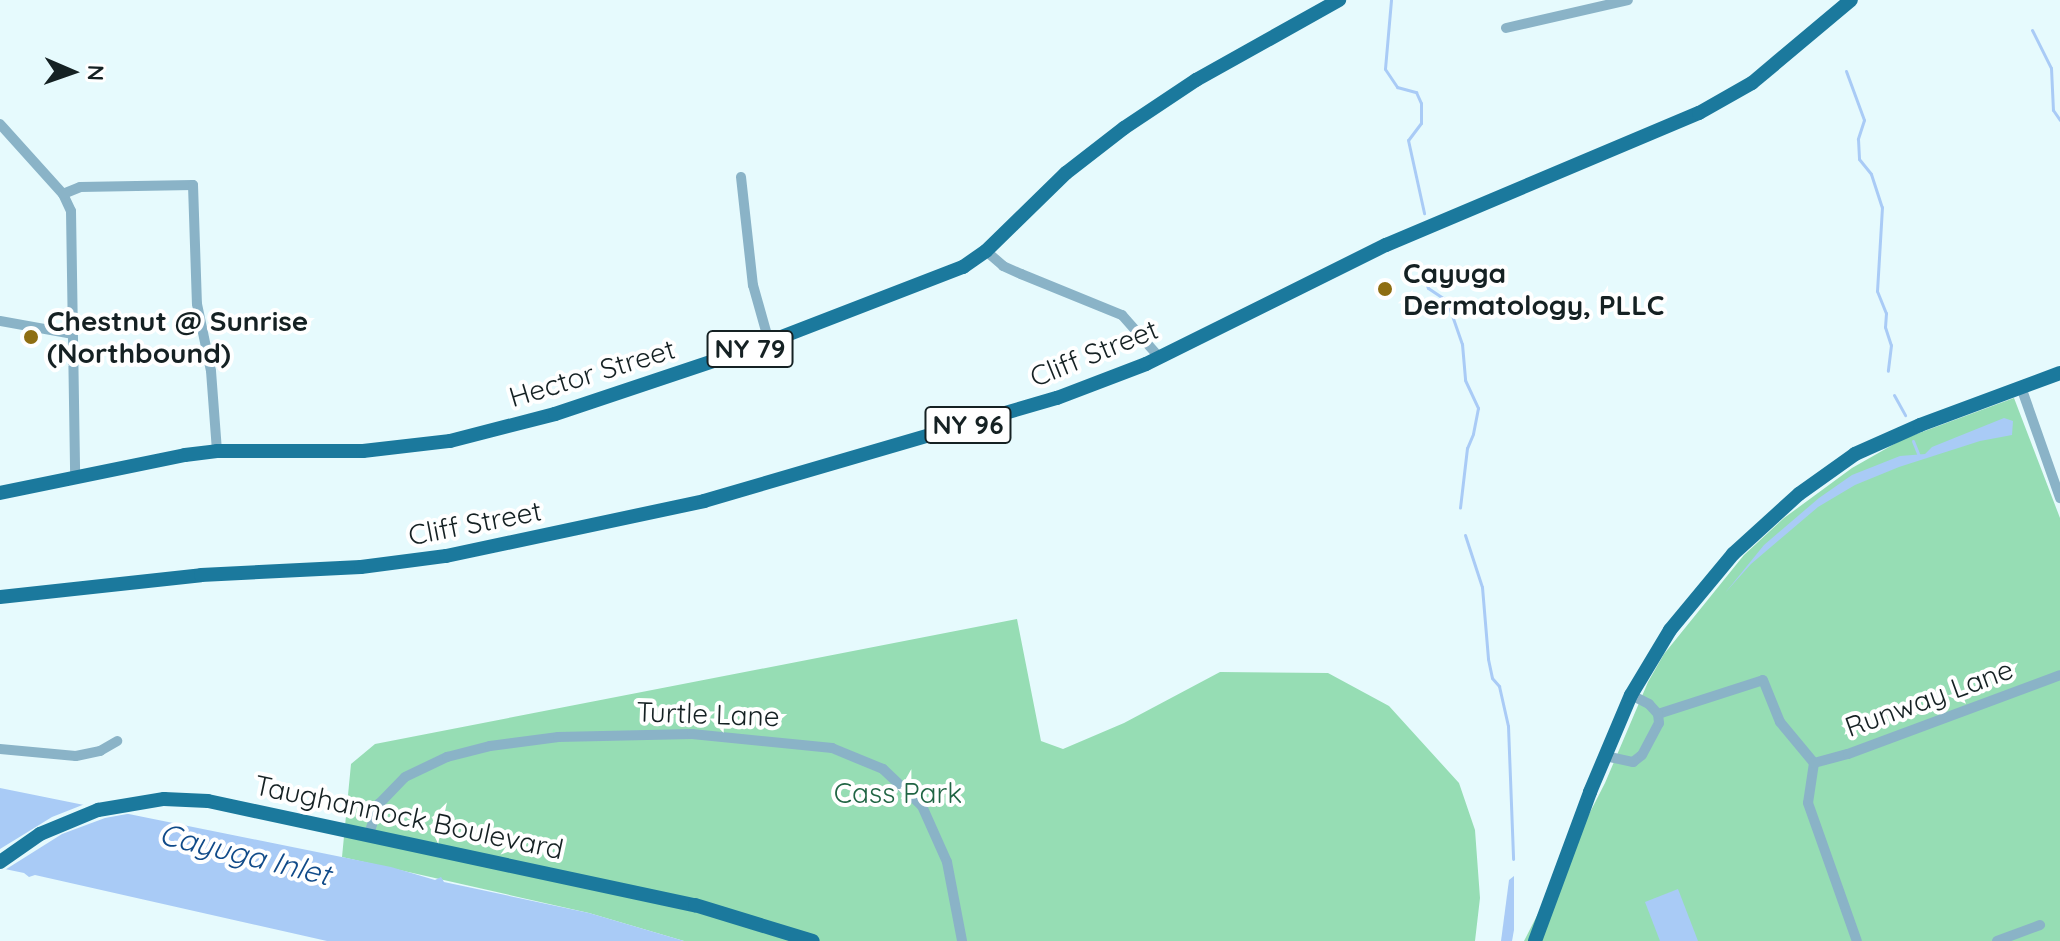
<!DOCTYPE html>
<html>
<head>
<meta charset="utf-8">
<style>
	body { margin:0 }
	#map { position:relative; width:2060px; height:941px; overflow:hidden; background:#e6fafd; font-family:Quicksand,sans-serif }
	div>[style] { position:absolute }
	.green>* { inset:0; background:#96ddb4 }
	.water>* { inset:0; background:#a9cbf6 }
	.pier>* { inset:0; background:#e6fafd }
	.stream>* { height:3px; margin:-1.5px; padding:0 1.5px; transform-origin:1.5px; border-radius:1.5px; background:#a9cbf6 }
	.minor>* { height:10px; margin:-5px; padding:0 5px; transform-origin:5px; border-radius:5px; background:#8ab3c7 }
	.major>* { height:14px; margin:-7px; padding:0 7px; transform-origin:7px; border-radius:7px; background:#1b799d }
	.dots>* { width:22px; height:22px; translate:-50% -50%; box-sizing:border-box; border:4px solid #fff; border-radius:50% }
	span { translate:-50% -50%; white-space:nowrap; text-align:center; line-height:1.15; -webkit-text-stroke:8px #fff; paint-order:stroke }
	.shield-label span { padding:2px 6px; background:#fff; border:2px solid; border-radius:6px; -webkit-text-stroke-width:0 }
	.shield-label { font-size:26px; color:#152123; font-weight:700 }
	.poi-label { font-size:28px; color:#152123; font-weight:700 }
	.left { translate:0 -50%; text-align:left }
	.street-label { font-size:28px; color:#152123 }
	.park-label { font-size:28px; color:#206544 }
	.water-label { font-size:30px; color:#114b89; font-style:italic }
	.north { position:absolute; left:32px; top:32px; width:80px; height:80px; -webkit-text-stroke:6px #fff; paint-order:stroke; rotate:92deg; font-size:22px; font-weight:700; line-height:32px; text-align:center; color:#152123 }
	.north::after { content:''; display:block; margin:auto; width:28px; height:36px; background:#152123; clip-path:polygon(50% 0,100% 100%,50% 72%,0 100%) }
</style>
</head>
<body>
<div id="map">
	<div class="green">
		<i style="clip-path:polygon(2014px 398px,2060px 518px,2060px 941px,1524px 941px,1605px 783px,1648px 682px,1664px 654px,1744px 555px,1784px 518px,1852px 468px,1903px 439px)"></i>
		<i style="clip-path:polygon(1017px 619px,1041px 741px,1063px 749px,1124px 723px,1220px 672px,1328px 673px,1389px 706px,1459px 783px,1475px 830px,1480px 898px,1475px 941px,684px 941px,589px 913px,342px 857px,351px 764px,375px 744px)"></i>
	</div>
	<div class="water">
		<i style="clip-path:polygon(2004px 418px,2013px 421px,2012px 435px,1980px 441px,1899px 467px,1855px 485px,1818px 507px,1751px 564px,1725px 593px,1764px 545px,1819px 498px,1852px 475px,1900px 456px,1925px 454px,1932px 447px)"></i>
		<i style="clip-path:polygon(0 788px,391px 867px,435px 880px,441px 877px,444px 882px,589px 913px,684px 941px,327px 941px,35px 875px,29px 877px,24px 873px,0 868px)"></i>
		<i style="clip-path:polygon(1514px 876px,1514px 930px,1512px 941px,1501px 941px,1509px 880px)"></i>
		<i style="clip-path:polygon(1678px 889px,1698px 941px,1660px 941px,1645px 902px)"></i>
	</div>
	<div class="pier">
		<i style="clip-path:polygon(90px 802px,138px 812px,105px 818px,62px 834px,0 873px,0 849px,52px 817px)"></i>
	</div>
	<div class="stream">
		<i style="left:1391px;top:0;width:69px;rotate:95deg"></i>
		<i style="left:1385px;top:69px;width:22px;rotate:56deg"></i>
		<i style="left:1397px;top:87px;width:20px;rotate:15deg"></i>
		<i style="left:1416px;top:92px;width:12px;rotate:66deg"></i>
		<i style="left:1421px;top:103px;width:20px;rotate:90deg"></i>
		<i style="left:1421px;top:123px;width:21px;rotate:127deg"></i>
		<i style="left:1408px;top:140px;width:75px;rotate:77.6deg"></i>
		<i style="left:2032px;top:30px;width:42px;rotate:63.4deg"></i>
		<i style="left:2051px;top:68px;width:42px;rotate:87.3deg"></i>
		<i style="left:2053px;top:110px;width:12px;rotate:55deg"></i>
		<i style="left:1846px;top:71px;width:52px;rotate:69.8deg"></i>
		<i style="left:1864px;top:120px;width:20px;rotate:108deg"></i>
		<i style="left:1858px;top:139px;width:20px;rotate:87deg"></i>
		<i style="left:1859px;top:159px;width:19px;rotate:51deg"></i>
		<i style="left:1871px;top:174px;width:35px;rotate:72deg"></i>
		<i style="left:1882px;top:207px;width:84px;rotate:93.4deg"></i>
		<i style="left:1877px;top:291px;width:24px;rotate:68deg"></i>
		<i style="left:1886px;top:313px;width:14px;rotate:94deg"></i>
		<i style="left:1885px;top:327px;width:19px;rotate:72deg"></i>
		<i style="left:1891px;top:345px;width:26px;rotate:97deg"></i>
		<i style="left:1421px;top:269px;width:20px;rotate:70deg"></i>
		<i style="left:1428px;top:288px;width:23px;rotate:34deg"></i>
		<i style="left:1447px;top:301px;width:46px;rotate:70.8deg"></i>
		<i style="left:1462px;top:344px;width:36px;rotate:85deg"></i>
		<i style="left:1465px;top:380px;width:31px;rotate:65deg"></i>
		<i style="left:1478px;top:408px;width:26px;rotate:101deg"></i>
		<i style="left:1473px;top:434px;width:15px;rotate:113deg"></i>
		<i style="left:1467px;top:448px;width:60px;rotate:96.7deg"></i>
		<i style="left:1894px;top:395px;width:23px;rotate:61deg"></i>
		<i style="left:1913px;top:441px;width:16px;rotate:68deg"></i>
		<i style="left:1465px;top:535px;width:55px;rotate:71.9deg"></i>
		<i style="left:1482px;top:587px;width:72px;rotate:85.2deg"></i>
		<i style="left:1488px;top:659px;width:19px;rotate:78deg"></i>
		<i style="left:1492px;top:678px;width:11px;rotate:49deg"></i>
		<i style="left:1499px;top:686px;width:41px;rotate:77.3deg"></i>
		<i style="left:1508px;top:726px;width:133px;rotate:87.8deg"></i>
	</div>
	<div class="minor">
		<i style="left:1506px;top:28px;width:125px;rotate:-12.9deg"></i>
		<i style="left:0;top:124px;width:94px;rotate:48deg"></i>
		<i style="left:63px;top:194px;width:19px;rotate:65deg"></i>
		<i style="left:71px;top:211px;width:265px;rotate:89.1deg"></i>
		<i style="left:741px;top:177px;width:109px;rotate:83.7deg"></i>
		<i style="left:753px;top:285px;width:59px;rotate:74.3deg"></i>
		<i style="left:63px;top:194px;width:18px;rotate:-22deg"></i>
		<i style="left:80px;top:187px;width:113px;rotate:-1deg"></i>
		<i style="left:193px;top:185px;width:119px;rotate:88.1deg"></i>
		<i style="left:197px;top:304px;width:68px;rotate:78.2deg"></i>
		<i style="left:211px;top:371px;width:80px;rotate:85.7deg"></i>
		<i style="left:986px;top:251px;width:23px;rotate:41deg"></i>
		<i style="left:1003px;top:266px;width:20px;rotate:24deg"></i>
		<i style="left:1021px;top:274px;width:109px;rotate:22.1deg"></i>
		<i style="left:1122px;top:315px;width:56px;rotate:48.6deg"></i>
		<i style="left:0;top:321px;width:73px;rotate:10.2deg"></i>
		<i style="left:2021px;top:387px;width:118px;rotate:70.6deg"></i>
		<i style="left:1658px;top:714px;width:110px;rotate:-17.9deg"></i>
		<i style="left:1763px;top:680px;width:45px;rotate:68deg"></i>
		<i style="left:1780px;top:722px;width:53px;rotate:50.3deg"></i>
		<i style="left:1814px;top:763px;width:40px;rotate:98.5deg"></i>
		<i style="left:1808px;top:803px;width:146px;rotate:70.5deg"></i>
		<i style="left:0;top:749px;width:76px;rotate:5.3deg"></i>
		<i style="left:76px;top:756px;width:25px;rotate:-12deg"></i>
		<i style="left:100px;top:751px;width:20px;rotate:-30deg"></i>
		<i style="left:1605px;top:756px;width:29px;rotate:12deg"></i>
		<i style="left:1633px;top:762px;width:11px;rotate:-38deg"></i>
		<i style="left:1642px;top:755px;width:36px;rotate:-62deg"></i>
		<i style="left:1659px;top:723px;width:9px;rotate:-96deg"></i>
		<i style="left:1658px;top:714px;width:13px;rotate:-132deg"></i>
		<i style="left:1649px;top:704px;width:20px;rotate:-153deg"></i>
		<i style="left:1814px;top:763px;width:35px;rotate:-15deg"></i>
		<i style="left:1848px;top:754px;width:226px;rotate:-20.4deg"></i>
		<i style="left:369px;top:834px;width:32px;rotate:-72deg"></i>
		<i style="left:379px;top:804px;width:37px;rotate:-46deg"></i>
		<i style="left:405px;top:777px;width:47px;rotate:-25.5deg"></i>
		<i style="left:447px;top:757px;width:44px;rotate:-14.3deg"></i>
		<i style="left:490px;top:746px;width:69px;rotate:-7.5deg"></i>
		<i style="left:558px;top:737px;width:134px;rotate:-1.3deg"></i>
		<i style="left:692px;top:734px;width:141px;rotate:5.7deg"></i>
		<i style="left:832px;top:748px;width:55px;rotate:22.4deg"></i>
		<i style="left:883px;top:769px;width:54px;rotate:43.5deg"></i>
		<i style="left:922px;top:806px;width:61px;rotate:65.9deg"></i>
		<i style="left:947px;top:862px;width:80px;rotate:79.2deg"></i>
		<i style="left:1997px;top:941px;width:46px;rotate:-20.4deg"></i>
	</div>
	<div class="major">
		<i style="left:0;top:493px;width:189px;rotate:-11.6deg"></i>
		<i style="left:185px;top:455px;width:32px;rotate:-7deg"></i>
		<i style="left:217px;top:451px;width:146px"></i>
		<i style="left:363px;top:451px;width:88px;rotate:-6.6deg"></i>
		<i style="left:450px;top:441px;width:108px;rotate:-14.4deg"></i>
		<i style="left:555px;top:414px;width:214px;rotate:-18.5deg"></i>
		<i style="left:758px;top:346px;width:220px;rotate:-21.1deg"></i>
		<i style="left:963px;top:267px;width:28px;rotate:-35deg"></i>
		<i style="left:986px;top:251px;width:112px;rotate:-44.3deg"></i>
		<i style="left:1066px;top:173px;width:73px;rotate:-37.8deg"></i>
		<i style="left:1124px;top:128px;width:87px;rotate:-33.7deg"></i>
		<i style="left:1196px;top:80px;width:164px;rotate:-29.2deg"></i>
		<i style="left:0;top:597px;width:202px;rotate:-6.2deg"></i>
		<i style="left:201px;top:575px;width:160px;rotate:-2.9deg"></i>
		<i style="left:361px;top:567px;width:86px;rotate:-7.4deg"></i>
		<i style="left:446px;top:556px;width:264px;rotate:-12deg"></i>
		<i style="left:704px;top:501px;width:368px;rotate:-16.3deg"></i>
		<i style="left:1057px;top:398px;width:95px;rotate:-20.9deg"></i>
		<i style="left:1146px;top:364px;width:268px;rotate:-26.4deg"></i>
		<i style="left:1386px;top:245px;width:340px;rotate:-22.9deg"></i>
		<i style="left:1699px;top:113px;width:61px;rotate:-29.5deg"></i>
		<i style="left:1752px;top:83px;width:129px;rotate:-40deg"></i>
		<i style="left:0;top:862px;width:49px;rotate:-35deg"></i>
		<i style="left:40px;top:834px;width:63px;rotate:-22.5deg"></i>
		<i style="left:98px;top:810px;width:67px;rotate:-9.5deg"></i>
		<i style="left:164px;top:799px;width:44px;rotate:2.6deg"></i>
		<i style="left:208px;top:801px;width:498px;rotate:12.1deg"></i>
		<i style="left:695px;top:905px;width:123px;rotate:17deg"></i>
		<i style="left:1535px;top:941px;width:159px;rotate:-69.7deg"></i>
		<i style="left:1590px;top:792px;width:105px;rotate:-67.1deg"></i>
		<i style="left:1631px;top:695px;width:76px;rotate:-59deg"></i>
		<i style="left:1670px;top:630px;width:99px;rotate:-50.3deg"></i>
		<i style="left:1733px;top:554px;width:89px;rotate:-42.3deg"></i>
		<i style="left:1799px;top:494px;width:69px;rotate:-35.5deg"></i>
		<i style="left:1855px;top:454px;width:71px;rotate:-24deg"></i>
		<i style="left:1920px;top:425px;width:149px;rotate:-20.4deg"></i>
	</div>
	<div class="dots">
		<i style="left:1385px;top:289px;background:#8e6e12"></i>
		<i style="left:31px;top:337px;background:#8e6e12"></i>
	</div>
	<div class="shield-label">
		<span style="left:750px;top:349px">NY 79</span>
		<span style="left:968px;top:425px">NY 96</span>
	</div>
	<div class="poi-label">
		<span class="left" style="left:1403px;top:289px">Cayuga<br>Dermatology, PLLC</span>
		<span class="left" style="left:47px;top:337px">Chestnut @ Sunrise<br>(Northbound)</span>
	</div>
	<div class="street-label">
		<span style="left:1094px;top:353px;rotate:-22deg">Cliff Street</span>
		<span style="left:592px;top:373px;rotate:-17deg">Hector Street</span>
		<span style="left:475px;top:523px;rotate:-11deg">Cliff Street</span>
		<span style="left:1929px;top:698px;rotate:-20deg">Runway Lane</span>
		<span style="left:708px;top:714px;rotate:2deg">Turtle Lane</span>
		<span style="left:409px;top:817px;rotate:12deg">Taughannock Boulevard</span>
	</div>
	<div class="park-label">
		<span style="left:898px;top:793px">Cass Park</span>
	</div>
	<div class="water-label">
		<span style="left:245px;top:854px;rotate:14deg">Cayuga Inlet</span>
	</div>
	<div class="north">N</div>
</div>
</body>
</html>
